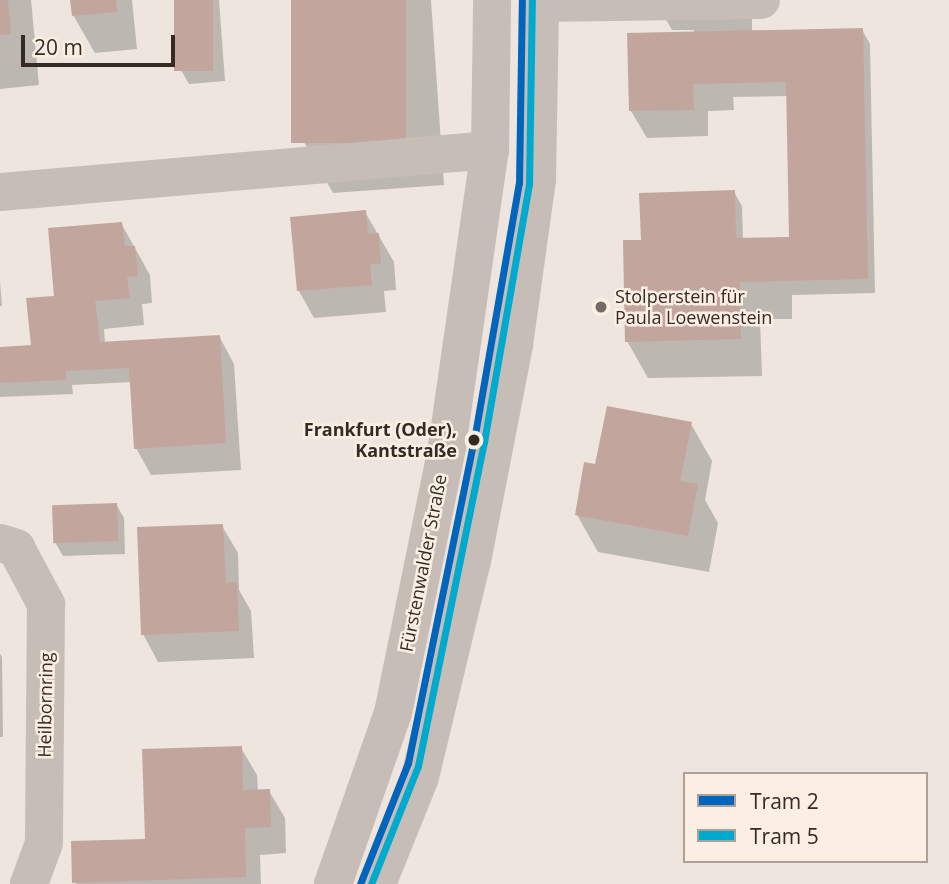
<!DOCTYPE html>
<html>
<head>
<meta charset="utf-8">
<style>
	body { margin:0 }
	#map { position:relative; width:949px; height:884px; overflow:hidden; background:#ede5de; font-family:"Open Sans",sans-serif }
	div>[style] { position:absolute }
	.shadow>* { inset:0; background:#0003 }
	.building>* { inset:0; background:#c2a69e; transform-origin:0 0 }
	.minor>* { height:38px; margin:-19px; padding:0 19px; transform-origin:19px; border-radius:19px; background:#c6bdb7 }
	.tram-1>* { height:7px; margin:-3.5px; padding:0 3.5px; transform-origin:3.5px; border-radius:3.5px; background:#0065bd }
	.tram-2>* { height:7px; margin:-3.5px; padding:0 3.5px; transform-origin:3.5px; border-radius:3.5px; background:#00a9ce }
	.dots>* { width:19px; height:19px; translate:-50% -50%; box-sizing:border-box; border:4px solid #fbefe4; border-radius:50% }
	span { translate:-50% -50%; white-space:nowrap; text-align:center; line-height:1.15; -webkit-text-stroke:5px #fbefe4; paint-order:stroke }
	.poi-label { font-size:18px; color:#362a25 }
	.left { translate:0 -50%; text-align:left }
	.stop-label { font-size:18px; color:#362a25; font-weight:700 }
	.right { translate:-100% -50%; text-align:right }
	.street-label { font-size:18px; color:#362a25 }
	.legend { position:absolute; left:683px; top:772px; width:245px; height:91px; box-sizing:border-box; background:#fbefe4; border:2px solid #aca098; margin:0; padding:9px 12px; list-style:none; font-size:21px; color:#362a25 }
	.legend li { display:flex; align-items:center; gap:14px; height:35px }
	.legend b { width:35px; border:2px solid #aca098 }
	.scale { position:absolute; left:21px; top:35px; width:154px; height:32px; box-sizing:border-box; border:4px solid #362a25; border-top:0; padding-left:9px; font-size:21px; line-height:24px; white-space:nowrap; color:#362a25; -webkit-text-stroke:5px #fbefe4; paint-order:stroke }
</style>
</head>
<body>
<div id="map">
	<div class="shadow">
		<i style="clip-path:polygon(0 0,31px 0,39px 85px,0 89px)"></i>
		<i style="clip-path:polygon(72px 0,132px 0,137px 49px,95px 53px,73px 15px)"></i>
		<i style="clip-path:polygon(175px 0,219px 0,225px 81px,189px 84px,181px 70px)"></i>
		<i style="clip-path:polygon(293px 0,431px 0,444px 185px,333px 193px,304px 142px)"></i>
		<i style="clip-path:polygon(655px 0,752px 0,752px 32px,862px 30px,870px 44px,875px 293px,792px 295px,792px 319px,760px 319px,762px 376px,648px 378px,627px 341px,642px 242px,734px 192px,742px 206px,743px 239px,791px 239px,788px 96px,733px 97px,734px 110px,708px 111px,708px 136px,647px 138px,631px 111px,694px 33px,694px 30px,672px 30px)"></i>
		<i style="clip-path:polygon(365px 212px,394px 262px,396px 290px,384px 291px,386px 312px,314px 318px,299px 291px)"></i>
		<i style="clip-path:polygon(121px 223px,150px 275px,152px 303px,142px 304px,144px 325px,104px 329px,105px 343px,219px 336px,234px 364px,241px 470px,151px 475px,136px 448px,132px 382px,72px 385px,73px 394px,0 397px,0 348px,33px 347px,53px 298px)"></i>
		<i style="clip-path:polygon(0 281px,2px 306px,0 306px)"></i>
		<i style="clip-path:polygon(691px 424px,712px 461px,705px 500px,718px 523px,709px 572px,598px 552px,577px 515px,597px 466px)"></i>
		<i style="clip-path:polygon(116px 504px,124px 518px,125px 554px,63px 556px,55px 542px)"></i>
		<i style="clip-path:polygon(222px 526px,238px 553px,239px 590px,251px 611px,254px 658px,158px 662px,143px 634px)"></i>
		<i style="clip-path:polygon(0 654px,2px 657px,3px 737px,0 737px)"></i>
		<i style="clip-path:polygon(241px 748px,257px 775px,258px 791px,269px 791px,285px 818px,286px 853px,260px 855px,261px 884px,75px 884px,147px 840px)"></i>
	</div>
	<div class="building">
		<i style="clip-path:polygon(0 0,8px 0,11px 34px,0 35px)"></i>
		<i style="clip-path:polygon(70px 0,116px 0,117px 12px,72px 16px)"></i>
		<i style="left:174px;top:0;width:39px;height:71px"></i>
		<i style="left:291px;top:0;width:115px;height:143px"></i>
		<i style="clip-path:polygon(863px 28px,868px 279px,740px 282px,741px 339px,625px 342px,623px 240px,641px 240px,639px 193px,735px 190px,736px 238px,789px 237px,786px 82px,693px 84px,694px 110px,629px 111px,627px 33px)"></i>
		<i style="clip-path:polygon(366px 210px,368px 234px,379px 233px,381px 264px,370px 264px,372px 285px,297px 291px,290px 217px)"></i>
		<i style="clip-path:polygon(122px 222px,125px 246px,135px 246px,138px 276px,127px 277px,130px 298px,95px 301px,100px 342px,220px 335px,226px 443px,134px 449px,129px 368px,66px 371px,66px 380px,0 383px,0 347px,31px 345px,26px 298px,54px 296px,48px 228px)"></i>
		<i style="clip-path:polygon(607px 406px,692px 422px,680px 481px,698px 484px,688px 536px,575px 515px,584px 462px,595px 464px)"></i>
		<i style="left:117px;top:503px;width:38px;height:65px;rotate:88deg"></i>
		<i style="clip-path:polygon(223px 524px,226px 583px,237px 582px,239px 631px,141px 635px,137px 527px)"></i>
		<i style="clip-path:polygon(242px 746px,243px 790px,270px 789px,271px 827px,245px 828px,246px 877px,72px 883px,71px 841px,145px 839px,142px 749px)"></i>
	</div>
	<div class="minor">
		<i style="left:540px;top:3px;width:221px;rotate:-0.8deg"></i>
		<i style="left:0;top:192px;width:492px;rotate:-4.9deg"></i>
		<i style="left:0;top:543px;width:17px;rotate:17deg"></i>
		<i style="left:16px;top:548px;width:64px;rotate:61.8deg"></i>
		<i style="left:46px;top:604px;width:239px;rotate:90.5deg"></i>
		<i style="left:44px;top:843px;width:44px;rotate:110.1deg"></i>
		<i style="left:333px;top:884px;width:181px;rotate:-70.7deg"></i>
		<i style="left:393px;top:713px;width:271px;rotate:-78.5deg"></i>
		<i style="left:447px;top:447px;width:300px;rotate:-81.8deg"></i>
		<i style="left:490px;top:150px;width:150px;rotate:-89.2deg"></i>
		<i style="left:377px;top:884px;width:115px;rotate:-68.1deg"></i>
		<i style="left:420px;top:777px;width:222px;rotate:-76.5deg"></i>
		<i style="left:472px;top:561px;width:220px;rotate:-79deg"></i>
		<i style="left:514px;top:345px;width:167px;rotate:-82.1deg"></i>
		<i style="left:537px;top:180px;width:180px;rotate:-89deg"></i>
	</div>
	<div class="tram-1">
		<i style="left:360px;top:884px;width:130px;rotate:-68.4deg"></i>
		<i style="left:408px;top:763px;width:330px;rotate:-78.5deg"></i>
		<i style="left:474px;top:440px;width:261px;rotate:-80.1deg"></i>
		<i style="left:519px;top:183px;width:183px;rotate:-89.1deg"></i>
	</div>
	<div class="tram-2">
		<i style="left:371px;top:884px;width:127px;rotate:-68.3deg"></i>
		<i style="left:418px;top:766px;width:331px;rotate:-78.5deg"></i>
		<i style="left:484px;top:442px;width:262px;rotate:-80.1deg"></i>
		<i style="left:529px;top:184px;width:184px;rotate:-89.1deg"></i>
	</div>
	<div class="dots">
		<i style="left:601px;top:307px;background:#766b66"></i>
		<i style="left:474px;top:440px;background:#362a25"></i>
	</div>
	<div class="poi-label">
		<span class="left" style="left:615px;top:307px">Stolperstein für<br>Paula Loewenstein</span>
	</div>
	<div class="stop-label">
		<span class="right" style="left:457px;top:440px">Frankfurt (Oder),<br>Kantstraße</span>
	</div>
	<div class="street-label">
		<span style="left:423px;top:563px;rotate:-79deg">Fürstenwalder Straße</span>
		<span style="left:45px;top:705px;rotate:-89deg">Heilbornring</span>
	</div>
	<ul class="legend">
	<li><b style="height:9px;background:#0065bd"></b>Tram 2</li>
	<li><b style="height:9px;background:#00a9ce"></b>Tram 5</li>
	</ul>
	<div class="scale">20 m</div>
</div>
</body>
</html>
